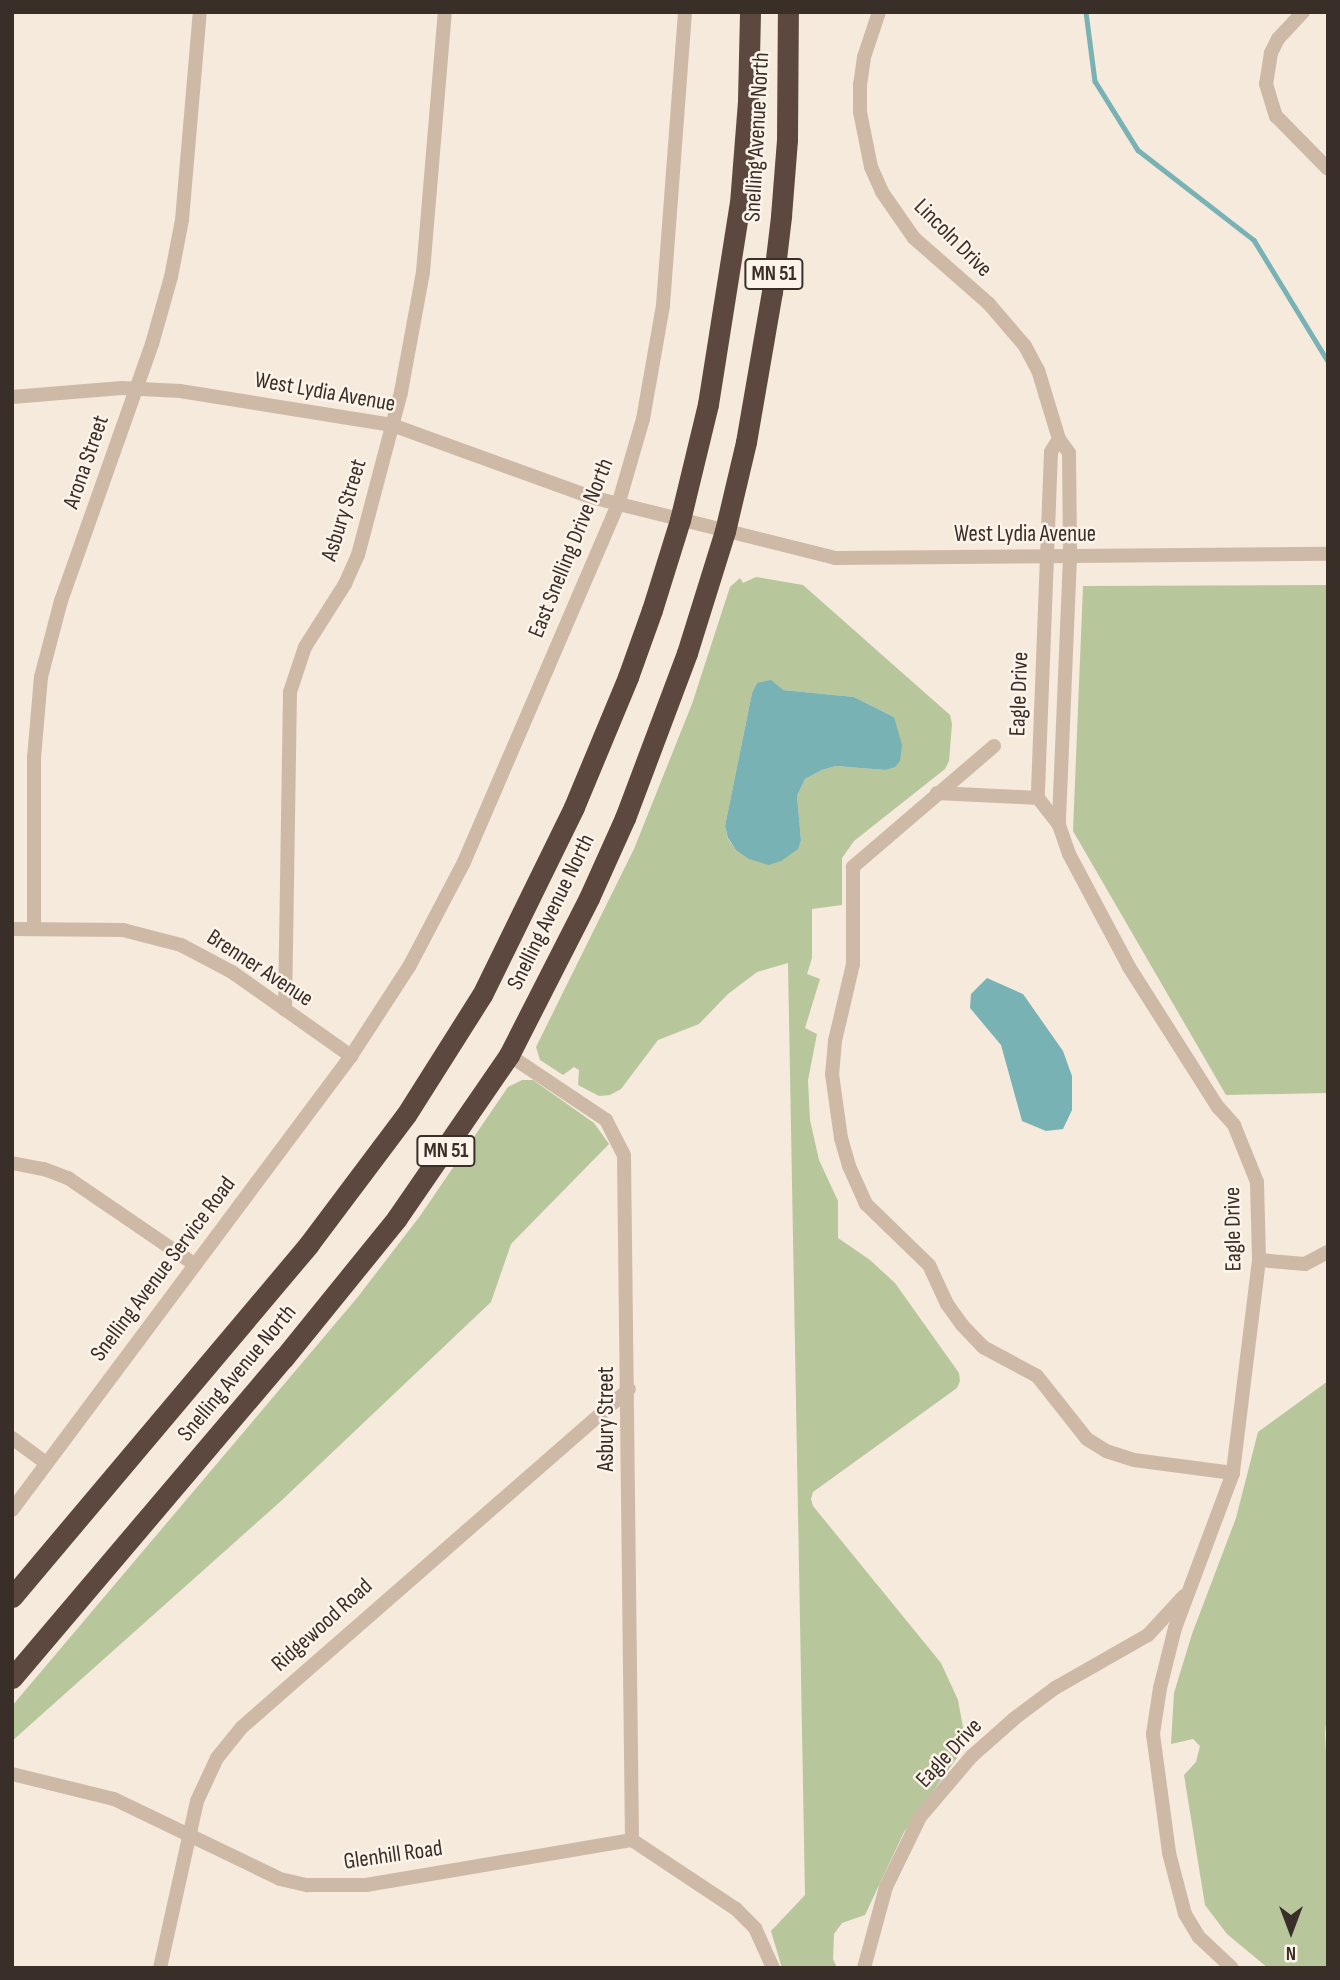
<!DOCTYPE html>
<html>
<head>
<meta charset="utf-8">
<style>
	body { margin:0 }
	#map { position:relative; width:1340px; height:1980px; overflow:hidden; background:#f5eadc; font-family:"Sofia Sans Condensed",sans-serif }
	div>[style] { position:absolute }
	.green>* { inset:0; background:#b7c69b }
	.water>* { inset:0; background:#78b2b5 }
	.stream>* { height:4.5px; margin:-2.25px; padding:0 2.25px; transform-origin:2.25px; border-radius:2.25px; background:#78b2b5 }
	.minor>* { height:14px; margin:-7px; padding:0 7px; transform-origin:7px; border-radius:7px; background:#ceb9a7 }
	.highway>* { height:21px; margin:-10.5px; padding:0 10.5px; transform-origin:10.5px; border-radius:10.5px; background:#5c483e }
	span { translate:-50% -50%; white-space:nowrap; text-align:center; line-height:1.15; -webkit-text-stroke:5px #fcf4ea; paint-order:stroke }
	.shield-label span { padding:2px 5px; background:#fcf4ea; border:2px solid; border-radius:5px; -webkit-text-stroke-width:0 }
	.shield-label { font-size:21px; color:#3a2e28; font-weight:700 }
	.street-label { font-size:23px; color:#3a2e28 }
	.frame { position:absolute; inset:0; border:14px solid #3a2e28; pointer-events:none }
	.north { position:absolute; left:1256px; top:1896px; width:70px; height:70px; -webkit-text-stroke:5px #fcf4ea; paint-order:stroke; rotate:180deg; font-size:19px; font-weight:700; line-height:28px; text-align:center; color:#3a2e28 }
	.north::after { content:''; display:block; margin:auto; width:24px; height:32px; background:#3a2e28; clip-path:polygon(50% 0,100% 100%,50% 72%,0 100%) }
</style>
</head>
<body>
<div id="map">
	<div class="green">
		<i style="clip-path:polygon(evenodd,756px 577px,803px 585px,950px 715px,952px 724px,949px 761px,945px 769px,854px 841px,842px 858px,842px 905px,812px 909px,812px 958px,807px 974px,820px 979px,805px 1028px,817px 1034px,808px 1080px,810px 1120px,819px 1160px,838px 1201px,838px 1238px,870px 1260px,895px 1283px,959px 1373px,960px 1381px,957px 1388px,813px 1492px,811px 1499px,813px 1506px,941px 1663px,958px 1700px,965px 1738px,964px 1748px,904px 1832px,865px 1915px,842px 1923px,834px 1934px,833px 1959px,837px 1968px,782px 1968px,771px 1931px,805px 1895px,788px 963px,757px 972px,728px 994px,699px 1024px,658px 1040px,621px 1089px,610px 1095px,599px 1096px,578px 1085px,579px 1070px,574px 1067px,563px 1075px,540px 1060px,536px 1047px,634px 849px,692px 704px,730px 587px,740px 578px,743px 583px,756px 577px,757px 683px,783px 690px,854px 697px,894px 717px,885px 770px,836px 766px,822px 770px,805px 779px,797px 796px,801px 840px,736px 850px,728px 839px,725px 826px,752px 693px,757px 683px)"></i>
		<i style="clip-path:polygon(1328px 585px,1328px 1093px,1226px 1095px,1073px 831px,1083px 586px)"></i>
		<i style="clip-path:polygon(522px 1080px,533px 1080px,594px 1123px,609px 1144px,511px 1244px,491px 1302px,281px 1501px,12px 1741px,12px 1706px,357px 1298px,420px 1216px,508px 1087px)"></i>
		<i style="clip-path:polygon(1328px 1381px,1328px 1703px,1325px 1734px,1328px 1785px,1328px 1968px,1268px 1968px,1227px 1934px,1205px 1905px,1184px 1775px,1196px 1762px,1200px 1746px,1193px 1739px,1171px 1744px,1174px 1693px,1192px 1634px,1236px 1518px,1258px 1432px)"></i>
	</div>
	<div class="water">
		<i style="clip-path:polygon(771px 680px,783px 690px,854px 697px,894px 717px,902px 745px,900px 761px,895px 767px,885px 770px,836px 766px,822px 770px,805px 779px,797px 796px,801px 840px,798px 849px,781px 861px,769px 865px,749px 859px,736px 850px,728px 838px,725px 826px,752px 693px,757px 683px)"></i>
		<i style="clip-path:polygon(987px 978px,1023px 994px,1063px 1051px,1072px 1076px,1072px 1110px,1063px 1129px,1046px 1131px,1022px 1121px,1001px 1045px,970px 1008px,971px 994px)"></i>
	</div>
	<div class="stream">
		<i style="left:1086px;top:12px;width:70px;rotate:82.6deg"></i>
		<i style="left:1095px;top:81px;width:81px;rotate:58.1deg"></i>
		<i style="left:1138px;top:150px;width:147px;rotate:37.8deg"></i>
		<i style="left:1254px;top:240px;width:142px;rotate:58.6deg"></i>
	</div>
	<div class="minor">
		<i style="left:879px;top:12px;width:47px;rotate:108.4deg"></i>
		<i style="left:864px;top:57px;width:27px;rotate:98deg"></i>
		<i style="left:860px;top:84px;width:28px;rotate:90deg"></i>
		<i style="left:860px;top:112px;width:56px;rotate:78.7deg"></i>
		<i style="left:871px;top:167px;width:27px;rotate:66deg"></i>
		<i style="left:882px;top:192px;width:56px;rotate:55.2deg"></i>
		<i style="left:914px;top:238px;width:100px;rotate:41.3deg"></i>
		<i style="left:989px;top:304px;width:55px;rotate:49.4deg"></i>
		<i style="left:1025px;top:346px;width:27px;rotate:62deg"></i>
		<i style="left:1038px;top:370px;width:72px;rotate:73.1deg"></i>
		<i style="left:1059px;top:439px;width:17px;rotate:54deg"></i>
		<i style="left:1069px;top:453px;width:104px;rotate:89.4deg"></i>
		<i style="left:1070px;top:557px;width:268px;rotate:92.4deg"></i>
		<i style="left:1303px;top:12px;width:37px;rotate:133deg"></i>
		<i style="left:1278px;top:39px;width:16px;rotate:117deg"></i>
		<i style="left:1271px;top:53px;width:31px;rotate:99deg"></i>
		<i style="left:1266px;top:84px;width:34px;rotate:73deg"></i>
		<i style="left:1276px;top:116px;width:74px;rotate:45.5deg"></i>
		<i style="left:12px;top:397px;width:110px;rotate:-4.7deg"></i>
		<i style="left:122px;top:388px;width:58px;rotate:3deg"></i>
		<i style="left:180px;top:391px;width:215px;rotate:9.1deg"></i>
		<i style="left:392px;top:425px;width:212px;rotate:19.9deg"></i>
		<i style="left:591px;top:497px;width:252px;rotate:14deg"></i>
		<i style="left:835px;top:558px;width:493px;rotate:-0.5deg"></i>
		<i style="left:1059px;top:439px;width:15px;rotate:122deg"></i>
		<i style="left:1051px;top:452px;width:346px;rotate:92.2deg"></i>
		<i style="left:1038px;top:798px;width:34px;rotate:52deg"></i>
		<i style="left:1059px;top:825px;width:31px;rotate:71deg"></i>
		<i style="left:1069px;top:854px;width:128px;rotate:62deg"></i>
		<i style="left:1129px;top:967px;width:166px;rotate:57.6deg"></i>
		<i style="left:1218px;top:1107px;width:24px;rotate:48deg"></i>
		<i style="left:1234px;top:1125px;width:61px;rotate:68deg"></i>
		<i style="left:1257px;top:1182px;width:78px;rotate:88.5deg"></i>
		<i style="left:1259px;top:1260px;width:215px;rotate:97deg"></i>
		<i style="left:1233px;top:1473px;width:165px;rotate:110.5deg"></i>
		<i style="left:1175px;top:1628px;width:62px;rotate:104deg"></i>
		<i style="left:1160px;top:1688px;width:47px;rotate:98.7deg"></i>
		<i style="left:1153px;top:1734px;width:120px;rotate:82.3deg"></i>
		<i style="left:1169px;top:1853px;width:63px;rotate:75.3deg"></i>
		<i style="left:1185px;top:1914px;width:27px;rotate:59deg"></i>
		<i style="left:1199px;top:1937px;width:45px;rotate:43.2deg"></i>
		<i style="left:994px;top:746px;width:186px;rotate:139.4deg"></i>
		<i style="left:853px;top:867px;width:97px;rotate:90deg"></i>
		<i style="left:853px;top:964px;width:79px;rotate:103.2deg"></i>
		<i style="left:835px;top:1041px;width:33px;rotate:95deg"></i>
		<i style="left:832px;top:1074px;width:65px;rotate:82deg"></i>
		<i style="left:841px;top:1138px;width:29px;rotate:74deg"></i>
		<i style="left:849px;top:1166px;width:42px;rotate:65.9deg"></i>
		<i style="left:866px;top:1204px;width:88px;rotate:44.1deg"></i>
		<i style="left:929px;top:1265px;width:43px;rotate:65.2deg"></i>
		<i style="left:947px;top:1304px;width:26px;rotate:54deg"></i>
		<i style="left:962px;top:1325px;width:30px;rotate:46deg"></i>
		<i style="left:983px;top:1347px;width:61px;rotate:28.2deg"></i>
		<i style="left:1037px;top:1376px;width:80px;rotate:51.6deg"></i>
		<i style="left:1087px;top:1439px;width:22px;rotate:32deg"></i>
		<i style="left:1106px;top:1451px;width:29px;rotate:18deg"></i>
		<i style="left:1134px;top:1460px;width:100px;rotate:7.5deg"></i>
		<i style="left:937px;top:793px;width:101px;rotate:2.8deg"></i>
		<i style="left:12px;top:929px;width:111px;rotate:0.5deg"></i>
		<i style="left:123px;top:930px;width:60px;rotate:14.5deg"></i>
		<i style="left:181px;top:945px;width:58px;rotate:27.9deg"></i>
		<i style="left:232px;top:972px;width:146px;rotate:35.2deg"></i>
		<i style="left:34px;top:929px;width:171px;rotate:-90deg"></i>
		<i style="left:34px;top:758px;width:81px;rotate:-85.1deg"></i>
		<i style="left:41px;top:677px;width:79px;rotate:-75.3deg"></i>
		<i style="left:61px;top:601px;width:273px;rotate:-70.5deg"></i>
		<i style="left:152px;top:344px;width:70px;rotate:-74.2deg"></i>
		<i style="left:171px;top:277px;width:58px;rotate:-79.1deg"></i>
		<i style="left:182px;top:220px;width:209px;rotate:-85.1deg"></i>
		<i style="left:285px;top:1010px;width:318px;rotate:-89.1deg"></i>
		<i style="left:290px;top:692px;width:47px;rotate:-71.6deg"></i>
		<i style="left:305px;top:647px;width:75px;rotate:-57.6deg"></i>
		<i style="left:345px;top:584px;width:32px;rotate:-66deg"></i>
		<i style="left:358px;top:555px;width:169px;rotate:-75.2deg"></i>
		<i style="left:401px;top:392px;width:122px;rotate:-79.6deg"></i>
		<i style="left:423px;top:272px;width:261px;rotate:-85.2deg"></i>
		<i style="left:509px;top:1055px;width:117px;rotate:33.8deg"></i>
		<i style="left:606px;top:1120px;width:39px;rotate:63deg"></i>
		<i style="left:624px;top:1155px;width:685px;rotate:89.33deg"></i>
		<i style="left:12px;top:1163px;width:33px;rotate:11deg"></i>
		<i style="left:44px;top:1169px;width:26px;rotate:21deg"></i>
		<i style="left:68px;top:1178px;width:153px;rotate:34.3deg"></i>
		<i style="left:1259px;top:1260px;width:46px;rotate:5deg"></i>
		<i style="left:1305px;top:1264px;width:26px;rotate:-28deg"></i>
		<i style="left:12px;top:1438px;width:42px;rotate:36.3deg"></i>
		<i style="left:12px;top:1510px;width:567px;rotate:-53.25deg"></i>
		<i style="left:351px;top:1056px;width:108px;rotate:-57deg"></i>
		<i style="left:410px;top:965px;width:116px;rotate:-62.3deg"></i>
		<i style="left:464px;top:862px;width:389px;rotate:-66.7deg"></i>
		<i style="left:618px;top:505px;width:90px;rotate:-73.8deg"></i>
		<i style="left:643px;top:419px;width:116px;rotate:-80deg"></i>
		<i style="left:663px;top:305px;width:294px;rotate:-85.7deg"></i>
		<i style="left:12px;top:1774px;width:105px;rotate:13.8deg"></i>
		<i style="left:114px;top:1799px;width:184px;rotate:25.7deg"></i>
		<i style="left:280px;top:1879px;width:28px;rotate:13deg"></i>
		<i style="left:307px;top:1885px;width:59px"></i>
		<i style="left:366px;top:1885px;width:270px;rotate:-9.6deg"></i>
		<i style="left:632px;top:1840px;width:125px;rotate:33.6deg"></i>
		<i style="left:736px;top:1909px;width:27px;rotate:45deg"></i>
		<i style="left:755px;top:1928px;width:44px;rotate:65.8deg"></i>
		<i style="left:160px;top:1968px;width:171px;rotate:-77.5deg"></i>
		<i style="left:197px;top:1801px;width:47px;rotate:-65.1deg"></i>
		<i style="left:217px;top:1758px;width:38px;rotate:-51deg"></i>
		<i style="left:241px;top:1728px;width:515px;rotate:-41.14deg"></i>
		<i style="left:864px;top:1968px;width:84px;rotate:-74.8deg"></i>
		<i style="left:886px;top:1887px;width:78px;rotate:-64.1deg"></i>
		<i style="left:920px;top:1817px;width:80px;rotate:-49.6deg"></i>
		<i style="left:972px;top:1756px;width:57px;rotate:-41.5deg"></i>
		<i style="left:1015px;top:1718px;width:50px;rotate:-36.9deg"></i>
		<i style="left:1055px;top:1688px;width:107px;rotate:-29.7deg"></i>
		<i style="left:1148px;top:1635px;width:53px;rotate:-47.3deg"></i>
	</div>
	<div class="highway">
		<i style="left:12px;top:1597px;width:461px;rotate:-49.9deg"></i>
		<i style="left:309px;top:1244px;width:161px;rotate:-53.1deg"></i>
		<i style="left:406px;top:1115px;width:142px;rotate:-57.7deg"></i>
		<i style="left:482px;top:995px;width:209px;rotate:-63.9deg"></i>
		<i style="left:574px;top:807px;width:141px;rotate:-67.4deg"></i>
		<i style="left:628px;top:677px;width:71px;rotate:-70.3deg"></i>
		<i style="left:652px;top:610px;width:94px;rotate:-72.7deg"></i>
		<i style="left:680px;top:520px;width:119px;rotate:-76.4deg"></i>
		<i style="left:708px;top:404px;width:204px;rotate:-81deg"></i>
		<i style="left:740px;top:203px;width:102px;rotate:-85.5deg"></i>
		<i style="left:748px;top:101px;width:89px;rotate:-88.7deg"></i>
		<i style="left:12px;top:1678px;width:419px;rotate:-49.7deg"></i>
		<i style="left:283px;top:1359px;width:181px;rotate:-51deg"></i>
		<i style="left:397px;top:1218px;width:198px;rotate:-55.5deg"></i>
		<i style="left:509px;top:1055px;width:176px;rotate:-63deg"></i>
		<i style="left:589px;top:898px;width:88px;rotate:-65.8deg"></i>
		<i style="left:625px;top:818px;width:176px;rotate:-69.4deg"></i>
		<i style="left:687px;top:653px;width:128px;rotate:-72.7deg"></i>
		<i style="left:725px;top:531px;width:91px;rotate:-76.7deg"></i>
		<i style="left:746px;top:442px;width:152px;rotate:-80.2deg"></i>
		<i style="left:772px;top:292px;width:77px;rotate:-83.2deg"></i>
		<i style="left:781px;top:216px;width:76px;rotate:-85.5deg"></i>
		<i style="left:787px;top:140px;width:128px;rotate:-89.6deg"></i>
	</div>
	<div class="shield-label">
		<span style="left:774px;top:274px">MN 51</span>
		<span style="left:446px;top:1151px">MN 51</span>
	</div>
	<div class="street-label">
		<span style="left:757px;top:137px;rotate:-87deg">Snelling Avenue North</span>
		<span style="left:953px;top:238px;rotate:45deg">Lincoln Drive</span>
		<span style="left:325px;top:392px;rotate:10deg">West Lydia Avenue</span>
		<span style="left:86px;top:462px;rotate:-71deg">Arona Street</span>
		<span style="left:344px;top:510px;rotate:-73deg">Asbury Street</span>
		<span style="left:1025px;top:534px">West Lydia Avenue</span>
		<span style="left:571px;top:548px;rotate:-68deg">East Snelling Drive North</span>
		<span style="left:1019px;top:694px;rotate:-88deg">Eagle Drive</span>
		<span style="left:551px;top:912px;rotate:-64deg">Snelling Avenue North</span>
		<span style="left:260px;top:968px;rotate:33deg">Brenner Avenue</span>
		<span style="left:1233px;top:1229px;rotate:-91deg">Eagle Drive</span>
		<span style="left:163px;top:1269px;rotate:-53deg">Snelling Avenue Service Road</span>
		<span style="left:237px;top:1373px;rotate:-50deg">Snelling Avenue North</span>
		<span style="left:606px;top:1419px;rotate:-90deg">Asbury Street</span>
		<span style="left:322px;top:1625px;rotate:-42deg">Ridgewood Road</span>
		<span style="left:949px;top:1753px;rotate:-47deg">Eagle Drive</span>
		<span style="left:393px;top:1855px;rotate:-8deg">Glenhill Road</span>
	</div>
	<div class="frame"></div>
	<div class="north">N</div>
</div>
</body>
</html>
